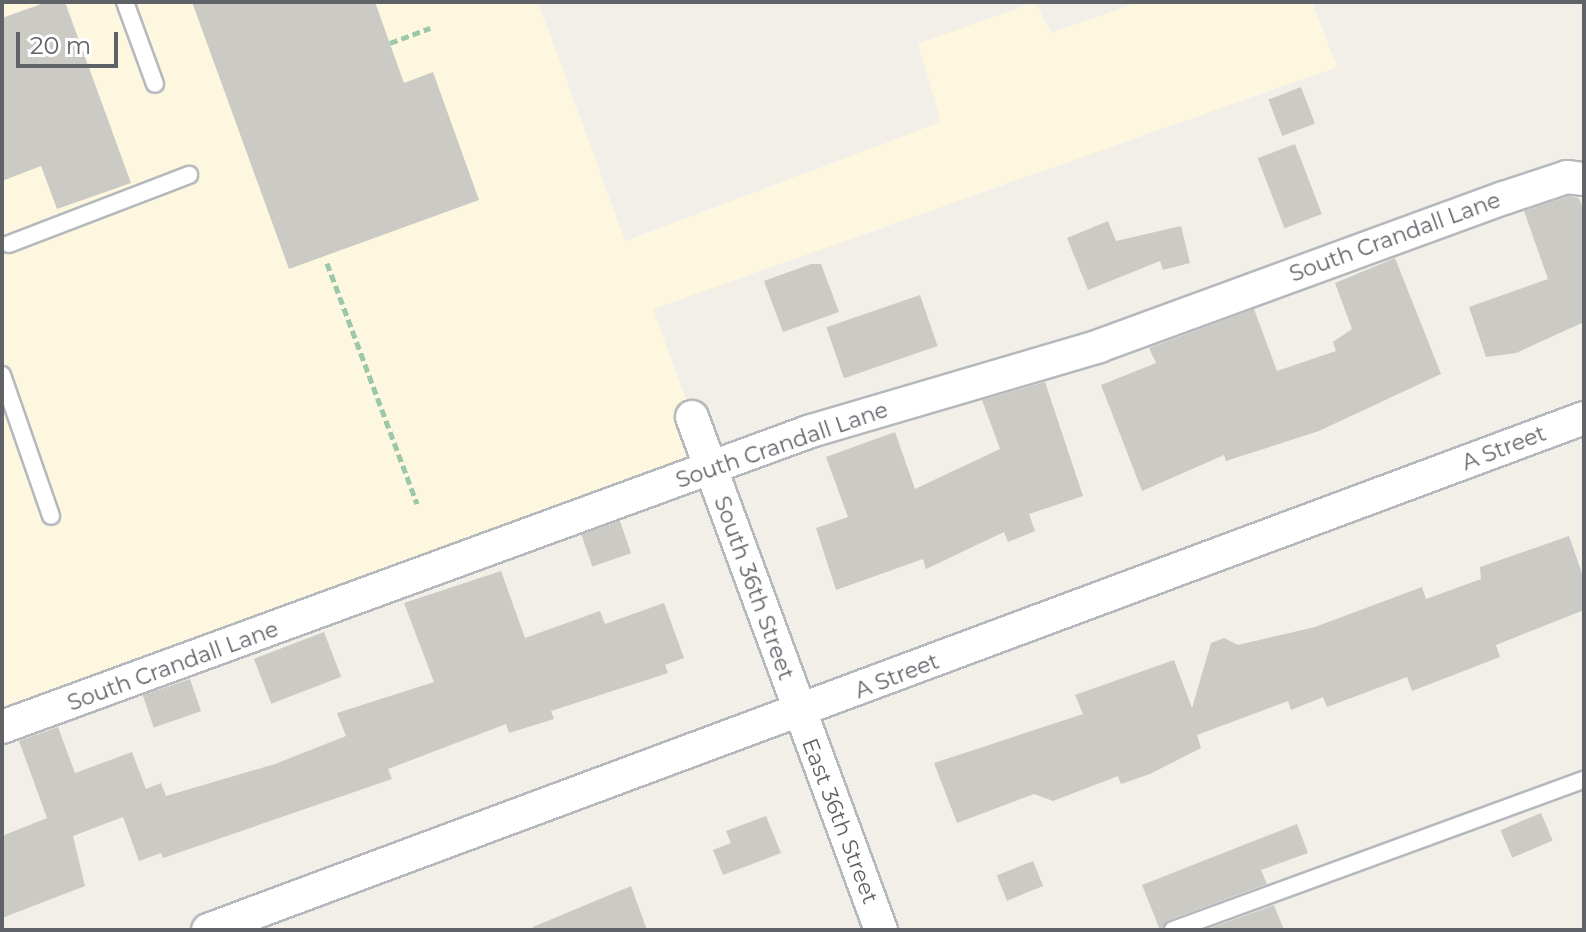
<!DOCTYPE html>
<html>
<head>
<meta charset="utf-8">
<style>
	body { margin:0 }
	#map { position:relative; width:1586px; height:932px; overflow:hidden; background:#f1efe8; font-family:Montserrat,sans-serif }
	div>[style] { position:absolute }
	.commercial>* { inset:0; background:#fef7e0 }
	.building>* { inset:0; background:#cccac5; transform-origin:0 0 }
	.path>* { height:5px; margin-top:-2.5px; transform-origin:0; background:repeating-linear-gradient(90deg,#9cc7a9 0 8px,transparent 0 12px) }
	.roads { filter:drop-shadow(2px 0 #b5b8bc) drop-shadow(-2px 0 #b5b8bc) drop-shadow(0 2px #b5b8bc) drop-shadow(0 -2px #b5b8bc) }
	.lane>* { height:16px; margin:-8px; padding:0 8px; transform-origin:8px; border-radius:8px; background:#fff }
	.street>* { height:32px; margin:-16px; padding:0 16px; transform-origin:16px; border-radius:16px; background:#fff }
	span { translate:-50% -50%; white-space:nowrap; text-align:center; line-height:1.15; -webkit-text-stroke:6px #fff; paint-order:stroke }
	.street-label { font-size:22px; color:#5f6368 }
	.frame { position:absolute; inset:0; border:4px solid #5f6368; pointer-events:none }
	.scale { position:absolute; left:16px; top:32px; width:102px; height:36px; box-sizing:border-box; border:4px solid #5f6368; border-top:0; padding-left:10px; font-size:24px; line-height:28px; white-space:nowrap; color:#5f6368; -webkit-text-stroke:6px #fff; paint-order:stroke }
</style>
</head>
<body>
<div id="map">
	<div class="commercial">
		<i style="clip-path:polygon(2px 2px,538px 2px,625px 241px,941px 122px,918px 44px,1035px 2px,1051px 33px,1139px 2px,1312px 2px,1337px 67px,653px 309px,711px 468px,2px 728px)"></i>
	</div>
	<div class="building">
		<i style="clip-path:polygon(47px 2px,65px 2px,131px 183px,57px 209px,41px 166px,2px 181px,2px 18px)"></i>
		<i style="clip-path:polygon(192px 2px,375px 2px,404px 83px,433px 72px,479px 200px,289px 269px)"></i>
		<i style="left:1301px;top:87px;width:39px;height:35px;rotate:69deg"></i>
		<i style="left:1295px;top:144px;width:75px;height:40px;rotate:69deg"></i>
		<i style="clip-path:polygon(1569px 196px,1579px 198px,1584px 211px,1584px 322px,1516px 353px,1486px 357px,1469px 307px,1548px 279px,1524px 211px)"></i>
		<i style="clip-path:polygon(1108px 221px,1116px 241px,1181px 226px,1190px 263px,1163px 270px,1160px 261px,1088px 290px,1067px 238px)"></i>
		<i style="clip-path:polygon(1395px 258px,1441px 374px,1319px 431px,1226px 461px,1224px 455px,1142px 491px,1101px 385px,1156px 363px,1149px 348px,1254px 309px,1277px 371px,1336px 351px,1333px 342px,1352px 329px,1335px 283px)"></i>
		<i style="clip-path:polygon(811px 264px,821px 264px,839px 312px,783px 332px,764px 281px)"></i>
		<i style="left:920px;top:295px;width:54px;height:99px;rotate:71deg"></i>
		<i style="clip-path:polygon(1045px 382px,1083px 496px,1029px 514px,1035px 531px,1008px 542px,1004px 532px,926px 569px,923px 559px,836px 590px,816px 528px,848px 517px,826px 457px,895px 432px,915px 489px,1000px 449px,982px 400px)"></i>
		<i style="left:620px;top:521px;width:34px;height:41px;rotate:71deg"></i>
		<i style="clip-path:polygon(1569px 536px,1584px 579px,1584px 610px,1496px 645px,1500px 657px,1412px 691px,1407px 677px,1327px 707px,1323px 697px,1291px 710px,1288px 701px,1197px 735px,1201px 748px,1150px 774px,1121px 784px,1118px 776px,1053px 801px,1034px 794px,957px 823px,934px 763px,1083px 714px,1075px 695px,1174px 660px,1192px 708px,1211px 643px,1224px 638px,1238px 645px,1315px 627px,1422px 587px,1426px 599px,1481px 579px,1480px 567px)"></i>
		<i style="clip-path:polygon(501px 571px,525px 638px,600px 611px,605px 624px,664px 603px,684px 658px,665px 665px,668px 673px,551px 711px,554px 719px,509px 733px,506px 724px,388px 769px,392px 779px,163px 858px,161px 853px,139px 861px,123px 817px,73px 836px,85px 886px,2px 918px,2px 836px,47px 818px,19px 741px,58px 727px,75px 773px,132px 752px,146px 789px,161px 783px,166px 796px,275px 764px,346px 736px,337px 713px,434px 682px,404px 603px)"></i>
		<i style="left:324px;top:632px;width:48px;height:75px;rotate:69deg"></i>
		<i style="left:190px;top:679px;width:34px;height:50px;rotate:71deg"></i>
		<i style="left:1541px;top:813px;width:30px;height:44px;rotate:67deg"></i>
		<i style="clip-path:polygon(766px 816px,781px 853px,723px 875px,713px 850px,731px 843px,726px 831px)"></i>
		<i style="clip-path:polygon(1297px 824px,1308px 853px,1261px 870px,1267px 884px,1169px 920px,1160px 930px,1142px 885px)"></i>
		<i style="left:1033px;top:861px;width:27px;height:39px;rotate:68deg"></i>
		<i style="clip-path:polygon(631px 886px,647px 930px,534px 930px,533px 927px)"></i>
		<i style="clip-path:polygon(1274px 905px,1284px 930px,1205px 930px)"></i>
	</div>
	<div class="path">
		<i style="left:390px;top:43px;width:43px;rotate:-20.6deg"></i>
		<i style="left:327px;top:263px;width:257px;rotate:69.5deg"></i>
	</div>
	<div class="roads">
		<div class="lane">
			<i style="left:125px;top:2px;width:87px;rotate:69.9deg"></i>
			<i style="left:9px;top:244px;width:193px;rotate:-21deg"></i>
			<i style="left:2px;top:375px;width:149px;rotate:70.8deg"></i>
			<i style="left:1173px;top:930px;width:438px;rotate:-20.1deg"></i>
		</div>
		<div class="street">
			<i style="left:692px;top:417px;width:547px;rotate:69.78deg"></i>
			<i style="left:2px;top:727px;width:861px;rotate:-20.1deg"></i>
			<i style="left:811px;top:431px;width:300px;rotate:-16.4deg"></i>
			<i style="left:1099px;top:346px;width:431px;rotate:-20.1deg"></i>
			<i style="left:1504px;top:198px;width:66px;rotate:-18.4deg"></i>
			<i style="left:1567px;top:177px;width:17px;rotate:7deg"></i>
			<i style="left:208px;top:930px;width:1468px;rotate:-20.41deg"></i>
		</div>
	</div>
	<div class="street-label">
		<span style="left:1395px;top:237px;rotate:-20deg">South Crandall Lane</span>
		<span style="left:782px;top:445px;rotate:-19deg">South Crandall Lane</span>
		<span style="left:1504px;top:448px;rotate:-21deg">A Street</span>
		<span style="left:754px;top:588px;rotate:70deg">South 36th Street</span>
		<span style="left:173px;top:666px;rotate:-20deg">South Crandall Lane</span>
		<span style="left:897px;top:676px;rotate:-21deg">A Street</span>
		<span style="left:840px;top:821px;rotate:69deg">East 36th Street</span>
	</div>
	<div class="frame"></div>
	<div class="scale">20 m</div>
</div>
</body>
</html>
